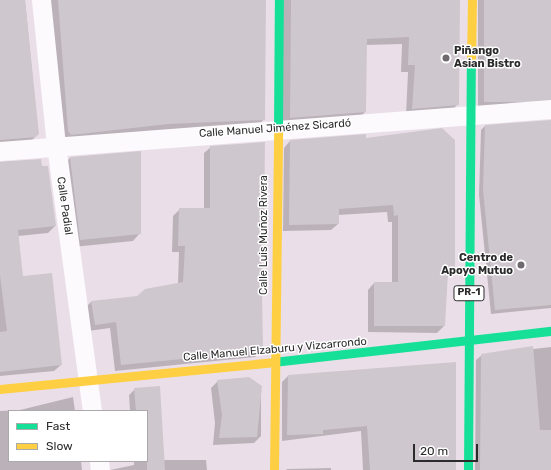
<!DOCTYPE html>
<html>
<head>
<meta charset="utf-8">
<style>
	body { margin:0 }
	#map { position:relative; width:551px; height:470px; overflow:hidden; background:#eadfe8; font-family:Rubik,sans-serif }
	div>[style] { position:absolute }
	.shadow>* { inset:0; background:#0003; transform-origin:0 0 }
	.building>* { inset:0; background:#cfc7ce; transform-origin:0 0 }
	.street>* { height:19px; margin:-9.5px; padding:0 9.5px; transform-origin:9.5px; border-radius:9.5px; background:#fcfafc }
	.fast>* { height:9px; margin:-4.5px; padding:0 4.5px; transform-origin:4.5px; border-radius:4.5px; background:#16e098 }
	.slow>* { height:9px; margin:-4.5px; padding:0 4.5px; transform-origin:4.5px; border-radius:4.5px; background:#ffcf43 }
	.dots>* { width:11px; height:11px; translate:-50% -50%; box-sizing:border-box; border:2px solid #fff; border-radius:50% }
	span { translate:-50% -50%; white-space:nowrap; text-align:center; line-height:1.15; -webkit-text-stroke:3px #fff; paint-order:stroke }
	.shield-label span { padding:1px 3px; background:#fff; border:1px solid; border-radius:3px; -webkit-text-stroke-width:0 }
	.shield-label { font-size:10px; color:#2b2b2b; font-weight:700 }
	.poi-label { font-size:11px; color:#2b2b2b; font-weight:700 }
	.left { translate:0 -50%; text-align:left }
	.right { translate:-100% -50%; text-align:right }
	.street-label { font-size:11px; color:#2b2b2b }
	.legend { position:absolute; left:8px; top:410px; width:140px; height:52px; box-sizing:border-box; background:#fff; border:1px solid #aaa; margin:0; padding:5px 7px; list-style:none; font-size:12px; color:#2b2b2b }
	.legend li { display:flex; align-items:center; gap:8px; height:20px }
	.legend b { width:20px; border:1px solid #aaa }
	.scale { position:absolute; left:413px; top:444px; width:65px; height:18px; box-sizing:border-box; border:2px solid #2b2b2b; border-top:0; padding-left:5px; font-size:12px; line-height:14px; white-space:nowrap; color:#2b2b2b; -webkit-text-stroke:3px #fff; paint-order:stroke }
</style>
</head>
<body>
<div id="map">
	<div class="shadow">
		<i style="clip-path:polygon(0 0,25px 0,38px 134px,31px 141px,0 146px)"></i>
		<i style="clip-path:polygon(49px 0,265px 0,264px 119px,257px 127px,64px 141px)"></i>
		<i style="clip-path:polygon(280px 0,458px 0,458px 104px,450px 112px,406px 115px,408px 72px,401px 72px,402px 44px,366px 45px,365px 112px,358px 119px,283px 125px)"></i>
		<i style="left:478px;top:0;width:73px;height:106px"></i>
		<i style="clip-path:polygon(551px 121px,551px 308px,491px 314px,479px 195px,481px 130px,485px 126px)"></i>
		<i style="clip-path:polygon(365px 139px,454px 271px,447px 278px,444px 326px,437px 333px,368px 332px,368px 290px,374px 283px,392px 283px,392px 222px,388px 222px,387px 212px,338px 215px,338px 224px,331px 230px,283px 231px,284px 148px,290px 141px)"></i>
		<i style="clip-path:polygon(211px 147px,263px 225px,260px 228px,262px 350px,255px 357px,115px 371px,110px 328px,88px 331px,85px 308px,91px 302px,137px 297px,178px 284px,179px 252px,172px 252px,173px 216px,180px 209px,204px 209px,204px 153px)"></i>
		<i style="clip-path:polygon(140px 152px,140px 233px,133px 241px,73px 247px,63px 165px,70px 158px)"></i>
		<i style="clip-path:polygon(40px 160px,55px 226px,48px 233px,18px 236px,22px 277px,61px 365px,54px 371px,0 376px,0 162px)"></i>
		<i style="clip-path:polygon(551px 347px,551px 470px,475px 470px,476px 360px,482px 355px)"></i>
		<i style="clip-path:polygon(455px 363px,455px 470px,363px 470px,361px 431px,282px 441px,282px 382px,288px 376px)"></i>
		<i style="clip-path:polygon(218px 381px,261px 387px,261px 436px,254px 443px,213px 445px,215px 423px,211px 388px)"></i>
		<i style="clip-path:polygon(159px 387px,164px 460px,206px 460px,207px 470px,261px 470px,110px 470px,134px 465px,134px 461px,147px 461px,147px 411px,130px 411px,129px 395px,135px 389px)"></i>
		<i style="clip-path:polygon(73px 397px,75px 411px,9px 411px,9px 461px,81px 461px,82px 470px,0 470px,0 411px,20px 410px)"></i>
		<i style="clip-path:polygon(331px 468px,331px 470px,286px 470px,287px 469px)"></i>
	</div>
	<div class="building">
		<i style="clip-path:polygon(0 0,25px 0,39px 134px,36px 137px,0 140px)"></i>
		<i style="clip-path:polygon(58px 0,266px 0,265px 120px,168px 124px,71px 135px,68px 131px)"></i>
		<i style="clip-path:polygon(291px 0,460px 0,459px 105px,412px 109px,415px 65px,408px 65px,409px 37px,367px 39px,366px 112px,290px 118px)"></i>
		<i style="left:484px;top:0;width:67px;height:102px"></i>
		<i style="clip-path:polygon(551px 120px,551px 305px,495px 310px,483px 190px,485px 125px)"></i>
		<i style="clip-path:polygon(442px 128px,455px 140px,455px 272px,448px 272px,445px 326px,374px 326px,374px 282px,398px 282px,398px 215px,394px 216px,393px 205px,339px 209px,339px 224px,289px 225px,290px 140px,366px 134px,366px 138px)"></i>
		<i style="clip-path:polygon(265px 142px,264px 225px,261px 225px,263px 351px,121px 365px,116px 322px,95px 325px,91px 301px,137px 296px,145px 289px,183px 282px,185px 246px,178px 246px,179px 208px,210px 208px,210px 146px)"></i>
		<i style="clip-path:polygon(141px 151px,141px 234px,80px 240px,70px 157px)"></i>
		<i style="clip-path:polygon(41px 159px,42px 166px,48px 166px,56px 226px,18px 230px,23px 276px,52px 273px,62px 365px,0 372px,0 332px,7px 331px,0 275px,0 162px)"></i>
		<i style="clip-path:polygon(533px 346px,540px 430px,551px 430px,551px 470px,480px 470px,481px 354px)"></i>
		<i style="clip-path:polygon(456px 362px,456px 470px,370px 470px,367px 426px,323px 430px,323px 434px,287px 435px,288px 375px)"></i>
		<i style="clip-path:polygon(249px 377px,262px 386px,257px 437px,219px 438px,222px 415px,217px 380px)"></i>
		<i style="clip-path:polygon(160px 386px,165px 470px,147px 470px,147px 411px,136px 411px,134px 388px)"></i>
	</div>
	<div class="street">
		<i style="left:41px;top:0;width:146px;rotate:84.1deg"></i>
		<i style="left:56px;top:145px;width:268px;rotate:82.3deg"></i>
		<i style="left:0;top:151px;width:553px;rotate:-4.36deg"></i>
		<i style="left:99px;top:461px;width:9px;rotate:84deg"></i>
	</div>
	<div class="fast">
		<i style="left:278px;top:129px;width:129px;rotate:-89.6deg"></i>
		<i style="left:273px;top:362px;width:280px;rotate:-6.4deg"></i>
		<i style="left:468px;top:470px;width:408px;rotate:-89.6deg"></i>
	</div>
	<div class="slow">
		<i style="left:471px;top:62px;width:62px;rotate:-89.1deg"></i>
		<i style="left:0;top:389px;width:274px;rotate:-5.6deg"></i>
		<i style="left:274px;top:470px;width:341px;rotate:-89.3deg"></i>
	</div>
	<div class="dots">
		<i style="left:446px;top:58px;background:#6e6a6d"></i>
		<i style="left:521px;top:265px;background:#6e6a6d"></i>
	</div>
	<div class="shield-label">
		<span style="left:469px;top:293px">PR-1</span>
	</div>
	<div class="poi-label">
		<span class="left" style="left:454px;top:58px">Piñango<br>Asian Bistro</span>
		<span class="right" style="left:513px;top:265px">Centro de<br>Apoyo Mutuo</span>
	</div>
	<div class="street-label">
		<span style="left:275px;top:129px;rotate:-4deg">Calle Manuel Jiménez Sicardó</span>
		<span style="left:64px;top:206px;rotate:82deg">Calle Padial</span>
		<span style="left:264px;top:235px;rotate:-90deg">Calle Luis Muñoz Rivera</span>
		<span style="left:275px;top:350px;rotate:-5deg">Calle Manuel Elzaburu y Vizcarrondo</span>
	</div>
	<ul class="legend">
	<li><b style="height:5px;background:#16e098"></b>Fast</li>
	<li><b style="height:5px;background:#ffcf43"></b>Slow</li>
	</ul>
	<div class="scale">20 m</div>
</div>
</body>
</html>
